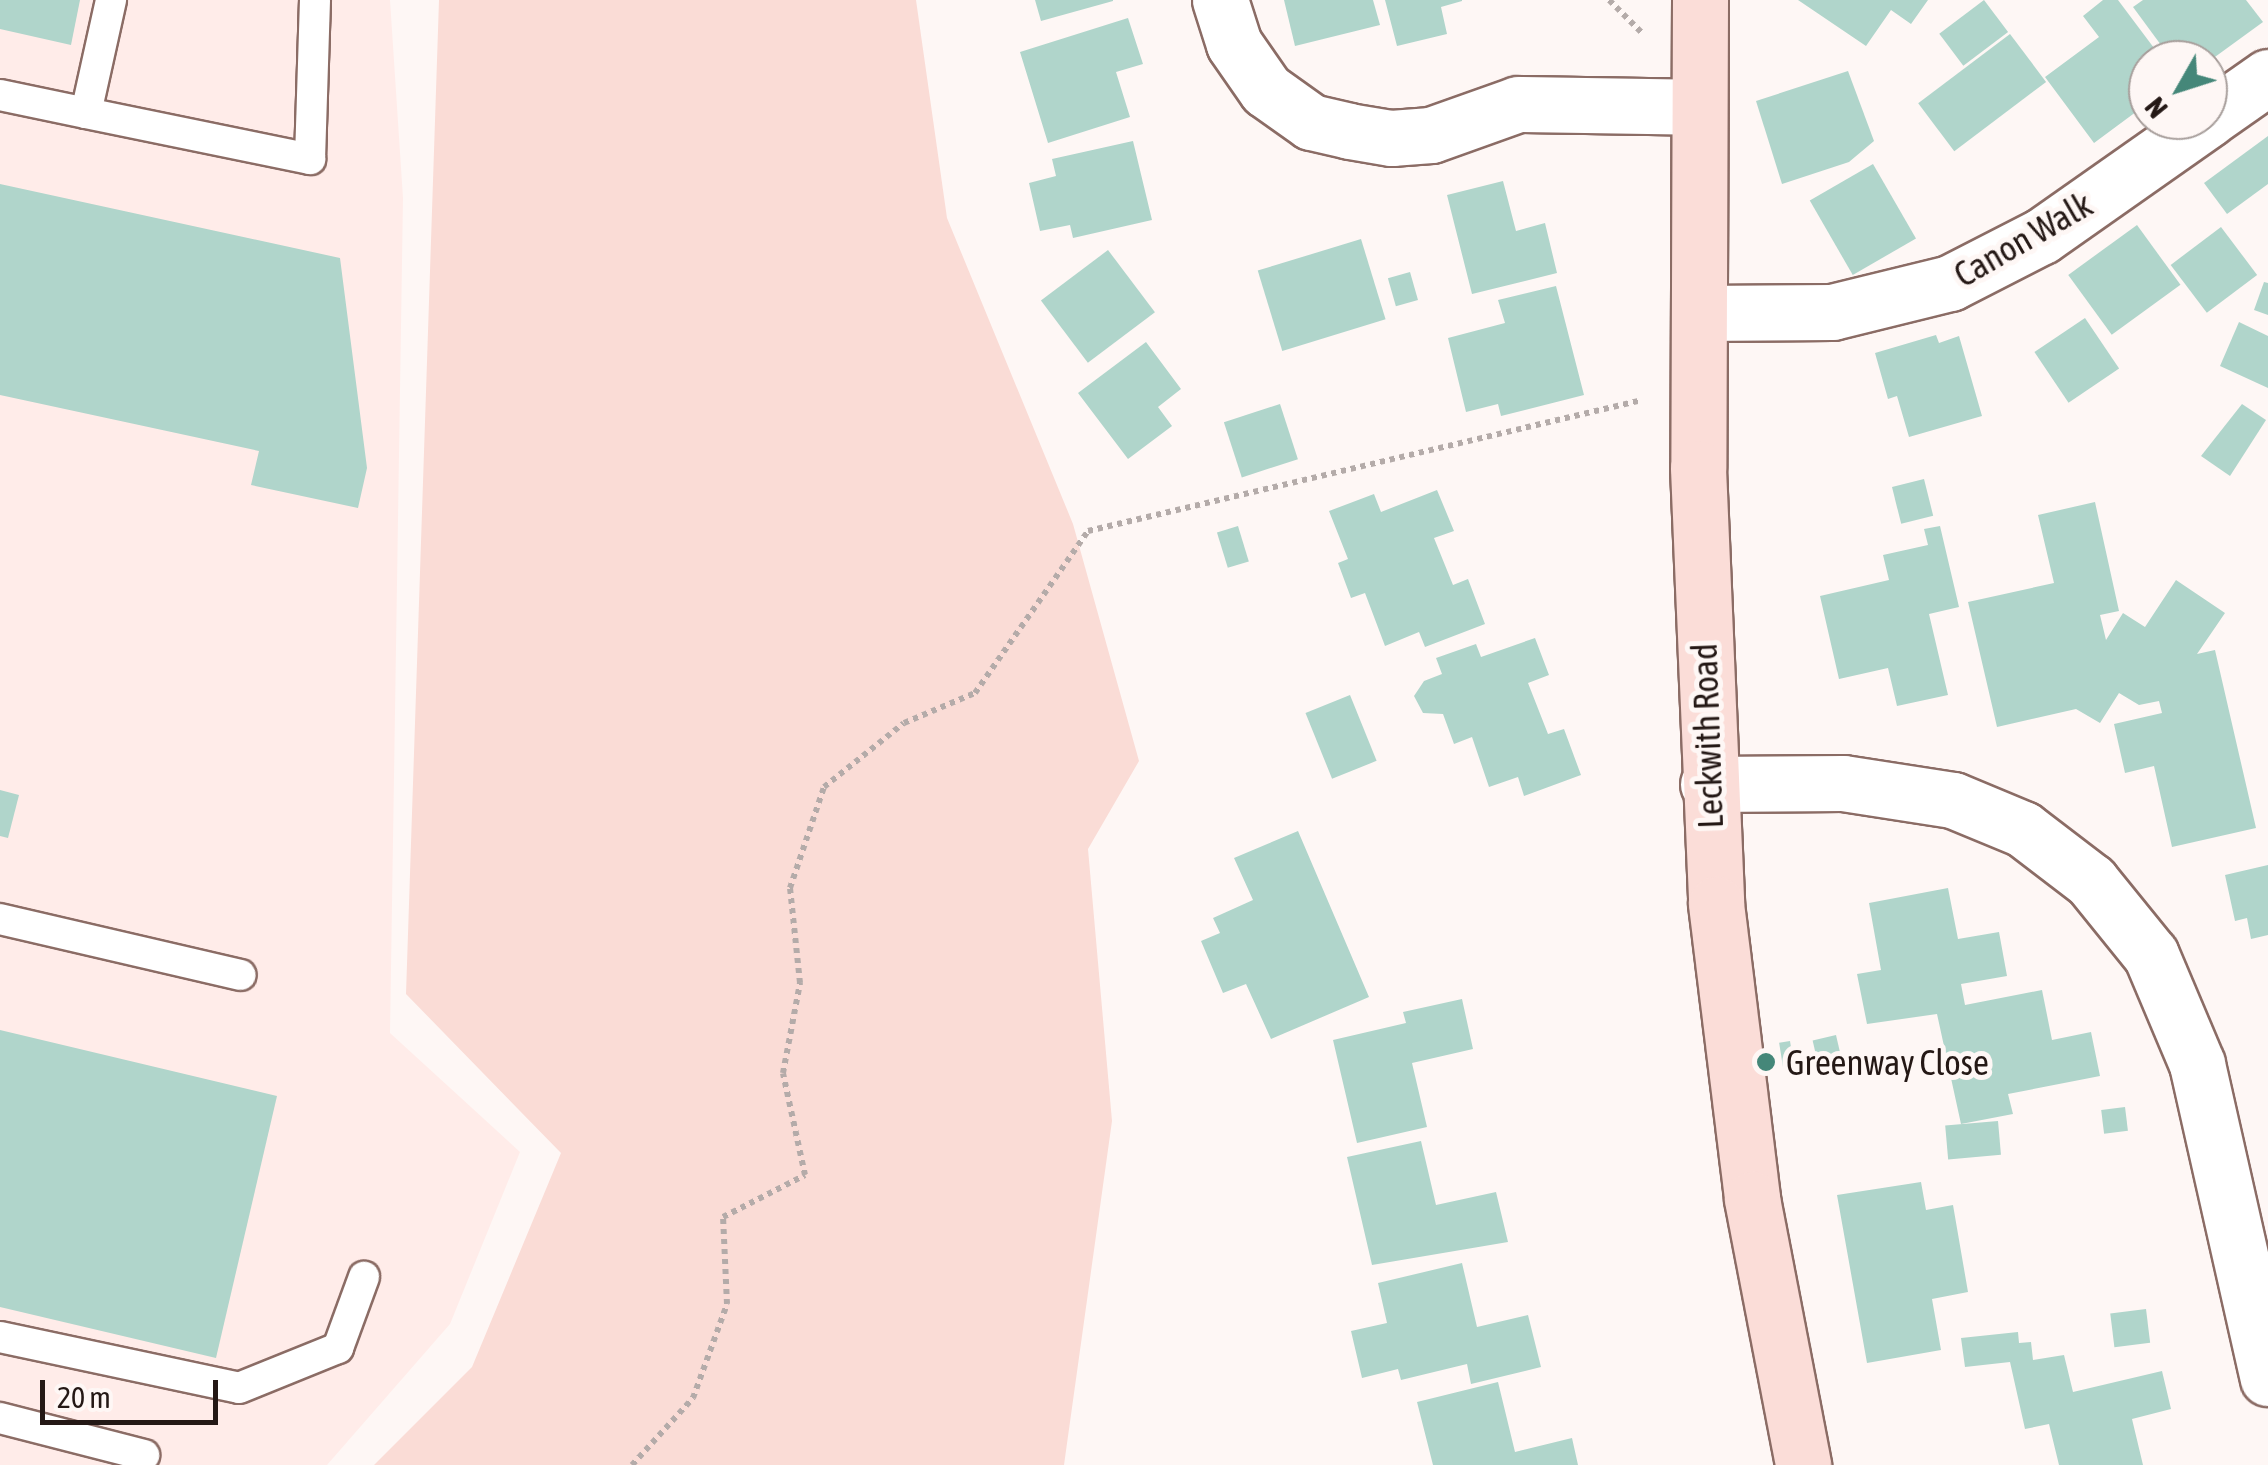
<!DOCTYPE html>
<html>
<head>
<meta charset="utf-8">
<style>
	body { margin:0 }
	#map { position:relative; width:2268px; height:1465px; overflow:hidden; background:#fef7f5; font-family:"Asap Condensed",sans-serif }
	div>[style] { position:absolute }
	.built>* { inset:0; background:#ffece9 }
	.green>* { inset:0; background:#fadcd6 }
	.building>* { inset:0; background:#b0d5cb; transform-origin:0 0 }
	.path>* { height:6px; margin-top:-3px; transform-origin:0; background:repeating-linear-gradient(90deg,#b4aba9 0 5px,transparent 0 10px) }
	.roads { filter:drop-shadow(2px 0 #8b6c65) drop-shadow(-2px 0 #8b6c65) drop-shadow(0 2px #8b6c65) drop-shadow(0 -2px #8b6c65) }
	.service>* { height:30px; margin:-15px; padding:0 15px; transform-origin:15px; border-radius:15px; background:#fff }
	.minor>* { height:55px; margin:-27.5px; padding:0 27.5px; transform-origin:27.5px; border-radius:27.5px; background:#fff }
	.secondary>* { height:55px; margin:-27.5px; padding:0 27.5px; transform-origin:27.5px; border-radius:27.5px; background:#fbddd8 }
	.dots>* { width:28px; height:28px; translate:-50% -50%; box-sizing:border-box; border:5px solid #fef7f5; border-radius:50% }
	span { translate:-50% -50%; white-space:nowrap; text-align:center; line-height:1.15; -webkit-text-stroke:10px #fef7f5; paint-order:stroke }
	.street-label { font-size:35px; color:#241815 }
	.poi-label { font-size:35px; color:#241815 }
	.left { translate:0 -50%; text-align:left }
	.north { position:absolute; left:2128px; top:40px; width:100px; height:100px; box-sizing:border-box; background:#fef7f5; border:2px solid #a79e9b; border-radius:50%; rotate:231deg; font-size:28px; font-weight:700; line-height:40px; text-align:center; color:#241815 }
	.north::after { content:''; display:block; margin:auto; width:35px; height:45px; background:#458779; clip-path:polygon(50% 0,100% 100%,50% 72%,0 100%) }
	.scale { position:absolute; left:40px; top:1380px; width:178px; height:45px; box-sizing:border-box; border:5px solid #241815; border-top:0; padding-left:12px; font-size:30px; line-height:35px; white-space:nowrap; color:#241815; -webkit-text-stroke:8px #fef7f5; paint-order:stroke }
</style>
</head>
<body>
<div id="map">
	<div class="built">
		<i style="clip-path:polygon(0 0,390px 0,403px 198px,390px 1033px,520px 1152px,450px 1324px,327px 1465px,0 1465px)"></i>
	</div>
	<div class="green">
		<i style="clip-path:polygon(439px 0,916px 0,947px 218px,1073px 524px,1139px 761px,1088px 849px,1112px 1121px,1064px 1465px,374px 1465px,472px 1367px,561px 1153px,406px 994px)"></i>
	</div>
	<div class="building">
		<i style="clip-path:polygon(0 0,80px 0,71px 45px,0 29px)"></i>
		<i style="clip-path:polygon(1035px 0,1113px 0,1113px 1px,1041px 21px)"></i>
		<i style="clip-path:polygon(1284px 0,1373px 0,1380px 25px,1295px 46px)"></i>
		<i style="clip-path:polygon(1385px 0,1462px 0,1462px 1px,1441px 7px,1447px 34px,1397px 46px)"></i>
		<i style="clip-path:polygon(1798px 0,1928px 0,1911px 24px,1891px 10px,1866px 46px)"></i>
		<i style="left:1984px;top:0;width:40px;height:56px;rotate:53deg"></i>
		<i style="clip-path:polygon(2103px 0,2118px 0,2163px 60px,2148px 60px,2148px 103px,2094px 143px,2045px 77px,2099px 37px,2083px 16px)"></i>
		<i style="clip-path:polygon(2143px 0,2246px 0,2263px 22px,2208px 62px,2172px 60px,2133px 7px)"></i>
		<i style="clip-path:polygon(1128px 18px,1143px 64px,1116px 72px,1130px 117px,1048px 143px,1020px 52px)"></i>
		<i style="left:2010px;top:34px;width:60px;height:115px;rotate:53deg"></i>
		<i style="clip-path:polygon(1848px 71px,1874px 141px,1849px 162px,1782px 184px,1756px 101px)"></i>
		<i style="clip-path:polygon(2268px 136px,2268px 184px,2227px 214px,2204px 183px)"></i>
		<i style="clip-path:polygon(1133px 141px,1152px 220px,1073px 238px,1070px 225px,1040px 231px,1029px 183px,1056px 176px,1052px 159px)"></i>
		<i style="left:1873px;top:164px;width:86px;height:73px;rotate:60deg"></i>
		<i style="clip-path:polygon(1503px 181px,1516px 231px,1545px 223px,1557px 273px,1472px 294px,1447px 195px)"></i>
		<i style="clip-path:polygon(0 184px,340px 258px,367px 468px,358px 508px,251px 485px,259px 451px,0 395px)"></i>
		<i style="left:2137px;top:225px;width:74px;height:85px;rotate:54deg"></i>
		<i style="left:2221px;top:227px;width:60px;height:63px;rotate:53deg"></i>
		<i style="left:1361px;top:239px;width:84px;height:108px;rotate:73deg"></i>
		<i style="left:1108px;top:250px;width:78px;height:84px;rotate:53deg"></i>
		<i style="left:1410px;top:272px;width:29px;height:23px;rotate:74deg"></i>
		<i style="clip-path:polygon(2264px 282px,2268px 283px,2268px 315px,2254px 310px)"></i>
		<i style="clip-path:polygon(1556px 286px,1584px 395px,1501px 416px,1498px 404px,1466px 412px,1448px 338px,1505px 323px,1498px 300px)"></i>
		<i style="left:2085px;top:318px;width:61px;height:61px;rotate:56deg"></i>
		<i style="clip-path:polygon(2239px 322px,2268px 336px,2268px 388px,2220px 366px)"></i>
		<i style="clip-path:polygon(1936px 335px,1939px 343px,1959px 336px,1982px 416px,1909px 437px,1897px 396px,1888px 399px,1875px 353px)"></i>
		<i style="clip-path:polygon(1146px 342px,1181px 389px,1158px 407px,1172px 426px,1128px 459px,1078px 393px)"></i>
		<i style="left:1280px;top:404px;width:58px;height:59px;rotate:72deg"></i>
		<i style="clip-path:polygon(2242px 404px,2266px 420px,2230px 476px,2201px 456px)"></i>
		<i style="left:1924px;top:479px;width:38px;height:33px;rotate:76deg"></i>
		<i style="clip-path:polygon(1437px 490px,1454px 531px,1434px 538px,1453px 585px,1468px 579px,1485px 624px,1425px 647px,1419px 632px,1385px 646px,1365px 593px,1351px 598px,1338px 563px,1348px 559px,1329px 511px,1374px 494px,1381px 512px)"></i>
		<i style="clip-path:polygon(2095px 502px,2119px 611px,2100px 615px,2106px 640px,2123px 613px,2145px 627px,2176px 580px,2225px 613px,2197px 654px,2215px 650px,2256px 828px,2172px 847px,2154px 766px,2125px 773px,2114px 724px,2162px 713px,2159px 701px,2139px 705px,2119px 693px,2100px 723px,2076px 709px,1997px 727px,1968px 602px,2054px 583px,2038px 515px)"></i>
		<i style="left:1238px;top:526px;width:37px;height:22px;rotate:73deg"></i>
		<i style="clip-path:polygon(1940px 526px,1959px 607px,1929px 614px,1948px 695px,1897px 706px,1888px 668px,1839px 679px,1820px 596px,1889px 580px,1883px 555px,1928px 545px,1924px 529px)"></i>
		<i style="clip-path:polygon(1535px 638px,1549px 675px,1528px 683px,1548px 734px,1564px 729px,1581px 775px,1524px 796px,1518px 777px,1489px 787px,1472px 737px,1454px 744px,1443px 714px,1423px 713px,1414px 696px,1424px 681px,1442px 674px,1436px 658px,1476px 644px,1481px 657px)"></i>
		<i style="left:1350px;top:695px;width:71px;height:48px;rotate:68deg"></i>
		<i style="clip-path:polygon(0 790px,19px 795px,8px 838px,0 836px)"></i>
		<i style="clip-path:polygon(1298px 831px,1369px 997px,1271px 1039px,1246px 984px,1223px 993px,1201px 941px,1220px 933px,1213px 918px,1253px 900px,1234px 858px)"></i>
		<i style="clip-path:polygon(2268px 865px,2268px 935px,2251px 939px,2247px 918px,2235px 921px,2225px 875px)"></i>
		<i style="clip-path:polygon(1948px 888px,1958px 939px,1999px 932px,2007px 976px,1961px 984px,1965px 1005px,2042px 990px,2052px 1040px,2091px 1032px,2100px 1076px,2008px 1094px,2013px 1114px,1961px 1124px,1937px 1014px,1867px 1024px,1857px 974px,1881px 970px,1869px 903px)"></i>
		<i style="clip-path:polygon(1462px 999px,1473px 1049px,1412px 1063px,1427px 1127px,1357px 1143px,1333px 1040px,1406px 1023px,1403px 1012px)"></i>
		<i style="clip-path:polygon(0 1030px,277px 1096px,216px 1358px,0 1307px)"></i>
		<i style="left:1836px;top:1035px;width:31px;height:24px;rotate:77deg"></i>
		<i style="left:1790px;top:1041px;width:26px;height:11px;rotate:81deg"></i>
		<i style="left:2125px;top:1107px;width:24px;height:24px;rotate:83deg"></i>
		<i style="left:1998px;top:1121px;width:34px;height:53px;rotate:85deg"></i>
		<i style="clip-path:polygon(1421px 1141px,1436px 1205px,1496px 1192px,1508px 1242px,1372px 1265px,1347px 1157px)"></i>
		<i style="clip-path:polygon(1921px 1182px,1926px 1210px,1953px 1205px,1968px 1292px,1932px 1299px,1941px 1350px,1867px 1363px,1837px 1195px)"></i>
		<i style="clip-path:polygon(1462px 1263px,1477px 1327px,1528px 1315px,1541px 1367px,1471px 1384px,1467px 1364px,1401px 1380px,1398px 1369px,1362px 1378px,1351px 1331px,1387px 1323px,1378px 1283px)"></i>
		<i style="left:2146px;top:1309px;width:34px;height:36px;rotate:83deg"></i>
		<i style="clip-path:polygon(2018px 1332px,2019px 1343px,2031px 1342px,2033px 1360px,2064px 1355px,2073px 1392px,2162px 1371px,2171px 1409px,2132px 1419px,2143px 1465px,2059px 1465px,2049px 1424px,2025px 1429px,2010px 1362px,1965px 1367px,1961px 1338px)"></i>
		<i style="clip-path:polygon(1498px 1382px,1515px 1452px,1572px 1438px,1578px 1465px,1433px 1465px,1417px 1402px)"></i>
	</div>
	<div class="path">
		<i style="left:1609px;top:0;width:48px;rotate:45deg"></i>
		<i style="left:632px;top:1465px;width:91px;rotate:-47.7deg"></i>
		<i style="left:693px;top:1398px;width:100px;rotate:-70.1deg"></i>
		<i style="left:727px;top:1304px;width:87px;rotate:-92.6deg"></i>
		<i style="left:723px;top:1217px;width:92px;rotate:-27.1deg"></i>
		<i style="left:805px;top:1175px;width:104px;rotate:-102.2deg"></i>
		<i style="left:783px;top:1073px;width:92px;rotate:-79.3deg"></i>
		<i style="left:800px;top:983px;width:96px;rotate:-96deg"></i>
		<i style="left:790px;top:888px;width:107px;rotate:-71.4deg"></i>
		<i style="left:824px;top:787px;width:102px;rotate:-38.7deg"></i>
		<i style="left:904px;top:723px;width:77px;rotate:-22.9deg"></i>
		<i style="left:975px;top:693px;width:198px;rotate:-55.1deg"></i>
		<i style="left:1088px;top:531px;width:569px;rotate:-13.3deg"></i>
	</div>
	<div class="roads">
		<div class="service">
			<i style="left:0;top:95px;width:88px;rotate:11.8deg"></i>
			<i style="left:86px;top:113px;width:116px;rotate:-77.5deg"></i>
			<i style="left:86px;top:113px;width:229px;rotate:11.6deg"></i>
			<i style="left:310px;top:159px;width:159px;rotate:-88.2deg"></i>
			<i style="left:0;top:919px;width:247px;rotate:13.1deg"></i>
			<i style="left:0;top:1337px;width:244px;rotate:12deg"></i>
			<i style="left:239px;top:1388px;width:107px;rotate:-22deg"></i>
			<i style="left:338px;top:1348px;width:76px;rotate:-69.9deg"></i>
			<i style="left:0;top:1418px;width:149px;rotate:14.4deg"></i>
		</div>
		<div class="minor">
			<i style="left:1220px;top:0;width:46px;rotate:72.3deg"></i>
			<i style="left:1234px;top:44px;width:56px;rotate:55.2deg"></i>
			<i style="left:1266px;top:90px;width:55px;rotate:35.4deg"></i>
			<i style="left:1311px;top:122px;width:39px;rotate:13deg"></i>
			<i style="left:1349px;top:131px;width:43px;rotate:9.5deg"></i>
			<i style="left:1391px;top:138px;width:40px;rotate:-4.3deg"></i>
			<i style="left:1431px;top:135px;width:92px;rotate:-19.6deg"></i>
			<i style="left:1518px;top:104px;width:181px;rotate:0.9deg"></i>
			<i style="left:2208px;top:119px;width:73px;rotate:-35deg"></i>
			<i style="left:1699px;top:313px;width:133px;rotate:-0.4deg"></i>
			<i style="left:1832px;top:312px;width:122px;rotate:-13.8deg"></i>
			<i style="left:1950px;top:283px;width:103px;rotate:-27.1deg"></i>
			<i style="left:2042px;top:236px;width:202px;rotate:-35.1deg"></i>
			<i style="left:1708px;top:784px;width:135px;rotate:-0.4deg"></i>
			<i style="left:1843px;top:783px;width:111px;rotate:8.8deg"></i>
			<i style="left:1953px;top:800px;width:76px;rotate:22.5deg"></i>
			<i style="left:2023px;top:829px;width:86px;rotate:37.4deg"></i>
			<i style="left:2091px;top:881px;width:95px;rotate:51deg"></i>
			<i style="left:2151px;top:955px;width:118px;rotate:67.1deg"></i>
			<i style="left:2197px;top:1064px;width:322px;rotate:77.3deg"></i>
		</div>
		<div class="secondary">
			<i style="left:1700px;top:0;width:468px;rotate:90.2deg"></i>
			<i style="left:1698px;top:468px;width:436px;rotate:87.6deg"></i>
			<i style="left:1716px;top:904px;width:297px;rotate:83deg"></i>
			<i style="left:1752px;top:1199px;width:271px;rotate:79.1deg"></i>
		</div>
	</div>
	<div class="dots">
		<i style="left:1766px;top:1062px;background:#458779"></i>
	</div>
	<div class="street-label">
		<span style="left:2023px;top:239px;rotate:-30deg">Canon Walk</span>
		<span style="left:1707px;top:736px;rotate:-92deg">Leckwith Road</span>
	</div>
	<div class="poi-label">
		<span class="left" style="left:1786px;top:1062px">Greenway Close</span>
	</div>
	<div class="north">N</div>
	<div class="scale">20 m</div>
</div>
</body>
</html>
